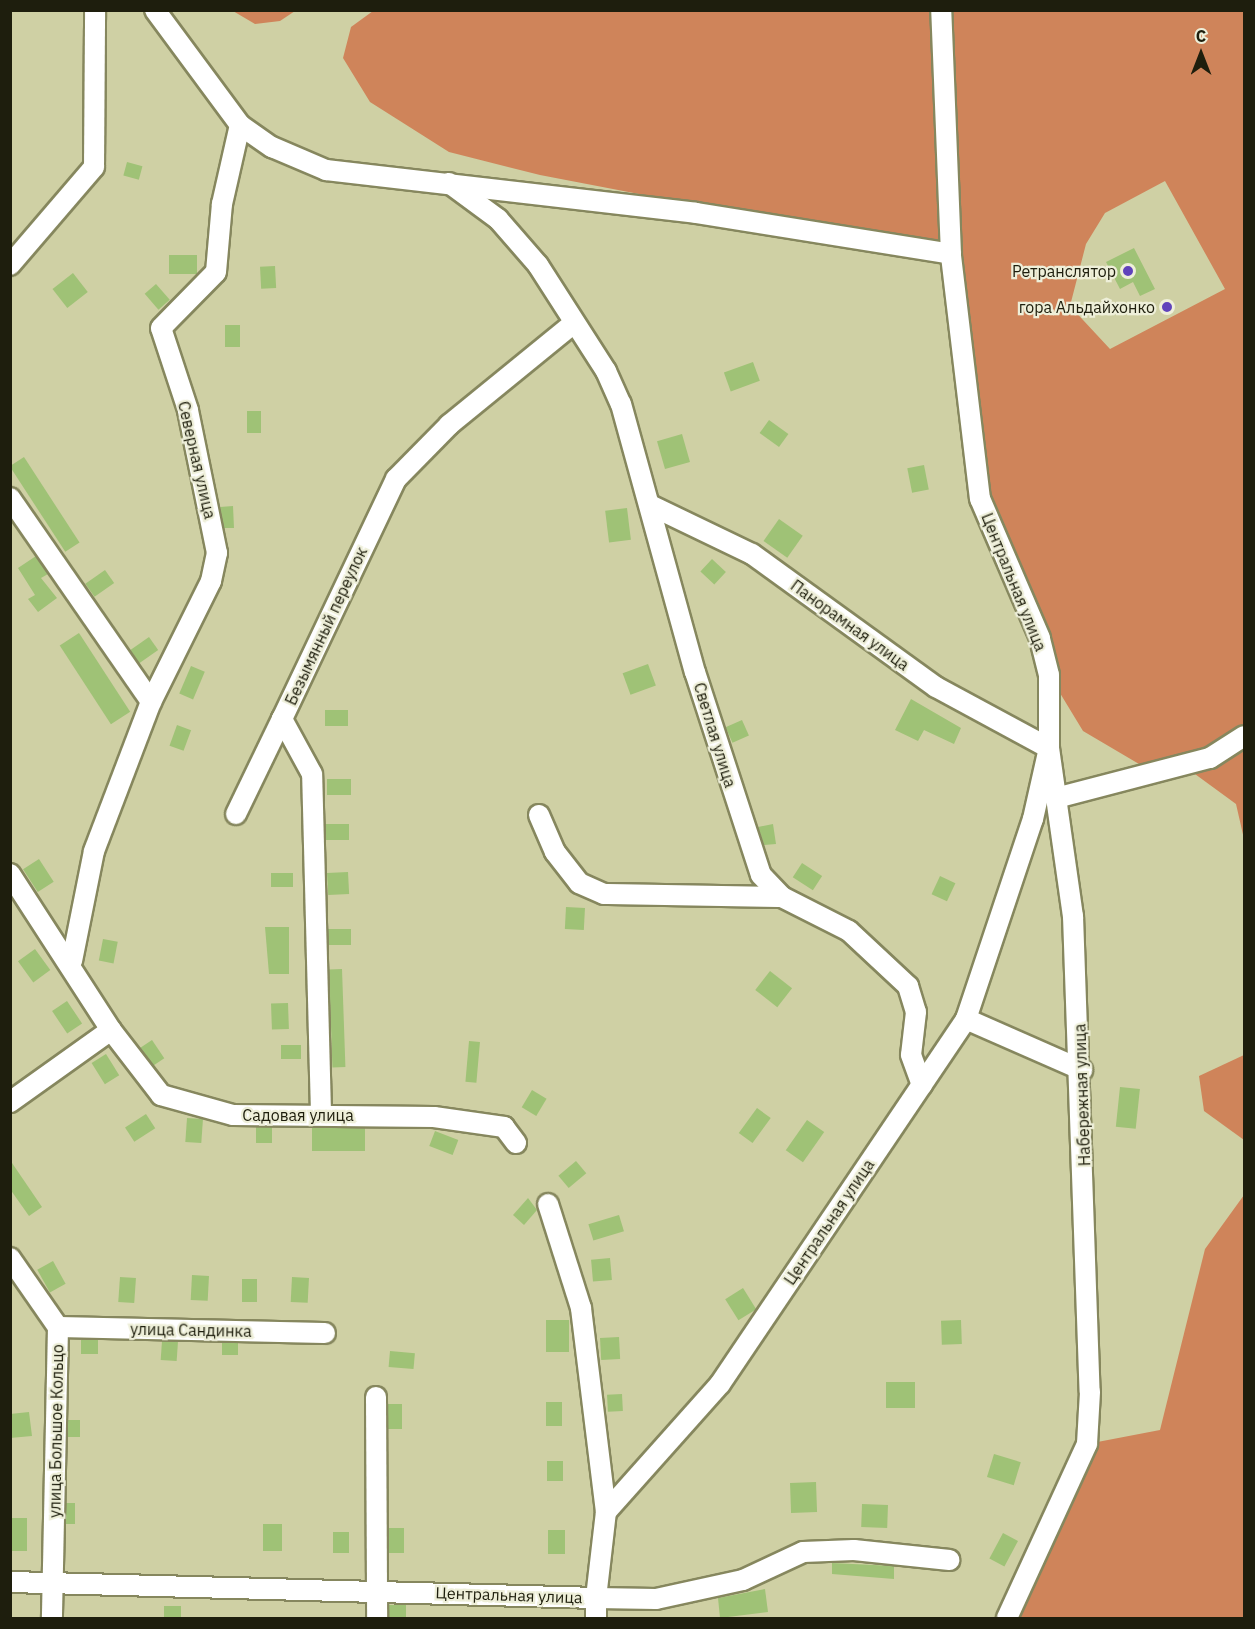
<!DOCTYPE html>
<html>
<head>
<meta charset="utf-8">
<style>
	body { margin:0 }
	#map { position:relative; width:1255px; height:1629px; overflow:hidden; background:#cfd0a4; font-family:"IBM Plex Sans",sans-serif }
	div>[style] { position:absolute }
	.forest>* { inset:0; background:#cf845a }
	.building>* { inset:0; background:#9fc276; transform-origin:0 0 }
	.roads { filter:drop-shadow(2px 0 #86875e) drop-shadow(-2px 0 #86875e) drop-shadow(0 2px #86875e) drop-shadow(0 -2px #86875e) }
	.minor>* { height:20px; margin:-10px; padding:0 10px; transform-origin:10px; border-radius:10px; background:#fff }
	.dots>* { width:16px; height:16px; translate:-50% -50%; box-sizing:border-box; border:3px solid #eeefd9; border-radius:50% }
	span { translate:-50% -50%; white-space:nowrap; text-align:center; line-height:1.15; -webkit-text-stroke:4.5px #eeefd9; paint-order:stroke }
	.poi-label { font-size:16px; color:#1e1e0d }
	.right { translate:-100% -50%; text-align:right }
	.street-label { font-size:16px; color:#1e1e0d }
	.frame { position:absolute; inset:0; border:12px solid #1e1e0d; pointer-events:none }
	.north { position:absolute; left:1171px; top:24px; width:60px; height:60px; -webkit-text-stroke:4px #eeefd9; paint-order:stroke; rotate:0deg; font-size:16px; font-weight:700; line-height:24px; text-align:center; color:#1e1e0d }
	.north::after { content:''; display:block; margin:auto; width:21px; height:27px; background:#1e1e0d; clip-path:polygon(50% 0,100% 100%,50% 72%,0 100%) }
</style>
</head>
<body>
<div id="map">
	<div class="forest">
		<i style="clip-path:polygon(233px 11px,233px 10px,295px 11px,280px 21px,255px 24px)"></i>
		<i style="clip-path:polygon(evenodd,373px 11px,1244px 11px,1244px 839px,1236px 804px,1184px 766px,1139px 764px,1083px 731px,1049px 675px,980px 499px,951px 254px,540px 175px,449px 152px,370px 102px,343px 58px,351px 27px,373px 11px,1165px 181px,1225px 289px,1110px 349px,1070px 306px,1086px 244px,1105px 213px,1165px 181px)"></i>
		<i style="clip-path:polygon(1244px 1055px,1244px 1140px,1204px 1111px,1199px 1076px)"></i>
		<i style="clip-path:polygon(1244px 1195px,1244px 1618px,1007px 1618px,1087px 1444px,1160px 1430px,1205px 1249px)"></i>
	</div>
	<div class="building">
		<i style="left:127px;top:162px;width:16px;height:14px;rotate:15deg"></i>
		<i style="clip-path:polygon(1134px 248px,1155px 289px,1140px 296px,1133px 282px,1120px 289px,1106px 262px)"></i>
		<i style="left:197px;top:255px;width:19px;height:28px;rotate:90deg"></i>
		<i style="left:275px;top:266px;width:22px;height:15px;rotate:87deg"></i>
		<i style="left:73px;top:273px;width:24px;height:26px;rotate:52deg"></i>
		<i style="left:156px;top:284px;width:21px;height:15px;rotate:49deg"></i>
		<i style="left:225px;top:325px;width:15px;height:22px"></i>
		<i style="left:753px;top:362px;width:20px;height:31px;rotate:70deg"></i>
		<i style="left:247px;top:411px;width:14px;height:22px"></i>
		<i style="left:769px;top:420px;width:24px;height:16px;rotate:36deg"></i>
		<i style="left:682px;top:434px;width:29px;height:26px;rotate:74deg"></i>
		<i style="left:24px;top:457px;width:102px;height:17px;rotate:57deg"></i>
		<i style="left:924px;top:465px;width:25px;height:17px;rotate:79deg"></i>
		<i style="clip-path:polygon(233px 506px,234px 528px,224px 528px,220px 507px)"></i>
		<i style="left:627px;top:508px;width:32px;height:22px;rotate:83deg"></i>
		<i style="left:779px;top:519px;width:29px;height:27px;rotate:35deg"></i>
		<i style="clip-path:polygon(36px 556px,48px 574px,41px 578px,57px 598px,38px 612px,28px 599px,35px 595px,18px 568px)"></i>
		<i style="left:712px;top:559px;width:19px;height:17px;rotate:43deg"></i>
		<i style="left:105px;top:570px;width:16px;height:24px;rotate:55deg"></i>
		<i style="left:79px;top:633px;width:94px;height:23px;rotate:57deg"></i>
		<i style="left:149px;top:637px;width:16px;height:24px;rotate:55deg"></i>
		<i style="left:648px;top:664px;width:23px;height:27px;rotate:70deg"></i>
		<i style="left:191px;top:666px;width:15px;height:30px;rotate:23deg"></i>
		<i style="clip-path:polygon(911px 699px,961px 728px,954px 744px,924px 730px,918px 741px,895px 730px)"></i>
		<i style="left:325px;top:710px;width:23px;height:16px"></i>
		<i style="left:742px;top:720px;width:17px;height:18px;rotate:66deg"></i>
		<i style="left:177px;top:725px;width:15px;height:22px;rotate:20deg"></i>
		<i style="left:327px;top:779px;width:24px;height:16px"></i>
		<i style="left:349px;top:824px;width:16px;height:24px;rotate:90deg"></i>
		<i style="clip-path:polygon(773px 824px,776px 844px,764px 845px,758px 827px)"></i>
		<i style="left:39px;top:859px;width:27px;height:19px;rotate:57deg"></i>
		<i style="left:802px;top:863px;width:24px;height:17px;rotate:33deg"></i>
		<i style="left:348px;top:872px;width:22px;height:21px;rotate:87deg"></i>
		<i style="left:271px;top:873px;width:22px;height:14px"></i>
		<i style="left:940px;top:876px;width:17px;height:20px;rotate:25deg"></i>
		<i style="left:566px;top:907px;width:19px;height:22px;rotate:3deg"></i>
		<i style="clip-path:polygon(265px 927px,289px 927px,289px 974px,269px 974px)"></i>
		<i style="left:328px;top:929px;width:23px;height:16px"></i>
		<i style="left:103px;top:939px;width:15px;height:22px;rotate:11deg"></i>
		<i style="left:35px;top:949px;width:26px;height:21px;rotate:54deg"></i>
		<i style="left:342px;top:969px;width:98px;height:13px;rotate:88deg"></i>
		<i style="left:770px;top:971px;width:28px;height:24px;rotate:38deg"></i>
		<i style="left:67px;top:1001px;width:27px;height:18px;rotate:56deg"></i>
		<i style="left:288px;top:1003px;width:26px;height:17px;rotate:88deg"></i>
		<i style="left:152px;top:1040px;width:22px;height:14px;rotate:56deg"></i>
		<i style="left:469px;top:1041px;width:11px;height:41px;rotate:5deg"></i>
		<i style="left:281px;top:1045px;width:20px;height:14px"></i>
		<i style="left:106px;top:1054px;width:25px;height:17px;rotate:58deg"></i>
		<i style="left:1120px;top:1087px;width:20px;height:40px;rotate:6deg"></i>
		<i style="left:532px;top:1090px;width:17px;height:20px;rotate:31deg"></i>
		<i style="left:757px;top:1108px;width:17px;height:31px;rotate:36deg"></i>
		<i style="left:146px;top:1114px;width:17px;height:25px;rotate:57deg"></i>
		<i style="left:187px;top:1118px;width:16px;height:24px;rotate:4deg"></i>
		<i style="left:807px;top:1120px;width:21px;height:37px;rotate:35deg"></i>
		<i style="left:256px;top:1127px;width:16px;height:16px"></i>
		<i style="left:312px;top:1128px;width:53px;height:23px"></i>
		<i style="left:435px;top:1131px;width:25px;height:16px;rotate:21deg"></i>
		<i style="clip-path:polygon(10px 1160px,42px 1207px,29px 1216px,10px 1189px)"></i>
		<i style="left:576px;top:1161px;width:16px;height:23px;rotate:50deg"></i>
		<i style="clip-path:polygon(528px 1198px,537px 1210px,524px 1225px,513px 1215px)"></i>
		<i style="left:619px;top:1215px;width:17px;height:32px;rotate:73deg"></i>
		<i style="left:610px;top:1258px;width:22px;height:19px;rotate:85deg"></i>
		<i style="left:53px;top:1261px;width:26px;height:18px;rotate:61deg"></i>
		<i style="left:192px;top:1275px;width:17px;height:25px;rotate:3deg"></i>
		<i style="left:120px;top:1277px;width:16px;height:25px;rotate:4deg"></i>
		<i style="left:292px;top:1277px;width:17px;height:25px;rotate:3deg"></i>
		<i style="left:242px;top:1279px;width:15px;height:23px"></i>
		<i style="left:743px;top:1288px;width:25px;height:21px;rotate:58deg"></i>
		<i style="left:546px;top:1320px;width:23px;height:32px"></i>
		<i style="left:961px;top:1320px;width:24px;height:20px;rotate:88deg"></i>
		<i style="left:619px;top:1337px;width:22px;height:19px;rotate:87deg"></i>
		<i style="left:81px;top:1340px;width:17px;height:14px"></i>
		<i style="left:162px;top:1341px;width:16px;height:19px;rotate:4deg"></i>
		<i style="left:222px;top:1343px;width:16px;height:12px"></i>
		<i style="left:390px;top:1351px;width:25px;height:16px;rotate:5deg"></i>
		<i style="left:886px;top:1382px;width:29px;height:26px"></i>
		<i style="left:622px;top:1394px;width:17px;height:15px;rotate:87deg"></i>
		<i style="left:546px;top:1402px;width:16px;height:24px"></i>
		<i style="left:388px;top:1404px;width:14px;height:25px"></i>
		<i style="clip-path:polygon(29px 1412px,32px 1436px,10px 1438px,10px 1414px)"></i>
		<i style="left:68px;top:1420px;width:12px;height:17px"></i>
		<i style="left:994px;top:1454px;width:28px;height:24px;rotate:17deg"></i>
		<i style="left:563px;top:1461px;width:20px;height:16px;rotate:90deg"></i>
		<i style="left:816px;top:1482px;width:30px;height:26px;rotate:88deg"></i>
		<i style="left:66px;top:1503px;width:9px;height:21px"></i>
		<i style="left:862px;top:1504px;width:26px;height:23px;rotate:2deg"></i>
		<i style="left:10px;top:1518px;width:17px;height:33px"></i>
		<i style="left:263px;top:1524px;width:19px;height:27px"></i>
		<i style="left:389px;top:1528px;width:15px;height:25px"></i>
		<i style="left:548px;top:1530px;width:17px;height:24px"></i>
		<i style="left:333px;top:1532px;width:16px;height:21px"></i>
		<i style="left:1003px;top:1533px;width:17px;height:29px;rotate:28deg"></i>
		<i style="clip-path:polygon(832px 1563px,894px 1566px,894px 1579px,832px 1574px)"></i>
		<i style="clip-path:polygon(765px 1589px,768px 1612px,720px 1618px,718px 1598px)"></i>
		<i style="left:389px;top:1605px;width:17px;height:13px"></i>
		<i style="left:164px;top:1606px;width:17px;height:12px"></i>
	</div>
	<div class="roads">
		<div class="minor">
			<i style="left:155px;top:10px;width:143px;rotate:53.5deg"></i>
			<i style="left:240px;top:125px;width:39px;rotate:35deg"></i>
			<i style="left:272px;top:147px;width:59px;rotate:23.1deg"></i>
			<i style="left:326px;top:170px;width:372px;rotate:6.6deg"></i>
			<i style="left:696px;top:213px;width:258px;rotate:9.1deg"></i>
			<i style="left:449px;top:183px;width:61px;rotate:36.3deg"></i>
			<i style="left:498px;top:219px;width:61px;rotate:49deg"></i>
			<i style="left:538px;top:265px;width:126px;rotate:57.3deg"></i>
			<i style="left:606px;top:371px;width:36px;rotate:66deg"></i>
			<i style="left:621px;top:404px;width:278px;rotate:74.6deg"></i>
			<i style="left:695px;top:672px;width:213px;rotate:72deg"></i>
			<i style="left:761px;top:875px;width:30px;rotate:46deg"></i>
			<i style="left:782px;top:897px;width:75px;rotate:26.9deg"></i>
			<i style="left:849px;top:931px;width:81px;rotate:43deg"></i>
			<i style="left:908px;top:986px;width:27px;rotate:73deg"></i>
			<i style="left:916px;top:1012px;width:43px;rotate:96.6deg"></i>
			<i style="left:911px;top:1055px;width:32px;rotate:70deg"></i>
			<i style="left:10px;top:265px;width:129px;rotate:-49.4deg"></i>
			<i style="left:94px;top:167px;width:157px;rotate:-89.6deg"></i>
			<i style="left:10px;top:498px;width:248px;rotate:55.3deg"></i>
			<i style="left:650px;top:505px;width:113px;rotate:25.7deg"></i>
			<i style="left:752px;top:554px;width:227px;rotate:35.9deg"></i>
			<i style="left:936px;top:687px;width:128px;rotate:28.4deg"></i>
			<i style="left:1049px;top:748px;width:170px;rotate:81.9deg"></i>
			<i style="left:1073px;top:916px;width:476px;rotate:88deg"></i>
			<i style="left:1090px;top:1392px;width:52px;rotate:93.3deg"></i>
			<i style="left:1087px;top:1444px;width:192px;rotate:114.7deg"></i>
			<i style="left:1056px;top:798px;width:159px;rotate:-14.6deg"></i>
			<i style="left:1210px;top:758px;width:40px;rotate:-32.9deg"></i>
			<i style="left:236px;top:814px;width:106px;rotate:-64.2deg"></i>
			<i style="left:539px;top:815px;width:40px;rotate:66.6deg"></i>
			<i style="left:555px;top:852px;width:39px;rotate:52deg"></i>
			<i style="left:579px;top:883px;width:27px;rotate:24deg"></i>
			<i style="left:604px;top:894px;width:178px;rotate:1deg"></i>
			<i style="left:10px;top:874px;width:186px;rotate:57.1deg"></i>
			<i style="left:111px;top:1030px;width:82px;rotate:52.4deg"></i>
			<i style="left:161px;top:1095px;width:75px;rotate:15.5deg"></i>
			<i style="left:233px;top:1115px;width:201px;rotate:0.6deg"></i>
			<i style="left:434px;top:1117px;width:71px;rotate:8.1deg"></i>
			<i style="left:504px;top:1127px;width:20px;rotate:53deg"></i>
			<i style="left:72px;top:961px;width:112px;rotate:-78.7deg"></i>
			<i style="left:94px;top:851px;width:160px;rotate:-69.1deg"></i>
			<i style="left:151px;top:702px;width:135px;rotate:-63.6deg"></i>
			<i style="left:211px;top:581px;width:29px;rotate:-78deg"></i>
			<i style="left:217px;top:553px;width:146px;rotate:-101.5deg"></i>
			<i style="left:188px;top:410px;width:86px;rotate:-108.2deg"></i>
			<i style="left:161px;top:328px;width:78px;rotate:-45.5deg"></i>
			<i style="left:216px;top:272px;width:68px;rotate:-85deg"></i>
			<i style="left:222px;top:204px;width:81px;rotate:-77.2deg"></i>
			<i style="left:966px;top:1019px;width:127px;rotate:23.7deg"></i>
			<i style="left:10px;top:1102px;width:124px;rotate:-35.5deg"></i>
			<i style="left:321px;top:1113px;width:339px;rotate:-91.5deg"></i>
			<i style="left:312px;top:774px;width:63px;rotate:-118.6deg"></i>
			<i style="left:282px;top:719px;width:266px;rotate:-64.6deg"></i>
			<i style="left:396px;top:479px;width:76px;rotate:-45.5deg"></i>
			<i style="left:449px;top:425px;width:160px;rotate:-39.2deg"></i>
			<i style="left:10px;top:1258px;width:84px;rotate:55.2deg"></i>
			<i style="left:58px;top:1327px;width:291px;rotate:91.2deg"></i>
			<i style="left:58px;top:1327px;width:267px;rotate:1.3deg"></i>
			<i style="left:376px;top:1397px;width:221px;rotate:89.7deg"></i>
			<i style="left:606px;top:1512px;width:171px;rotate:-48.3deg"></i>
			<i style="left:720px;top:1384px;width:440px;rotate:-56deg"></i>
			<i style="left:966px;top:1019px;width:211px;rotate:-71.5deg"></i>
			<i style="left:1033px;top:819px;width:73px;rotate:-77.3deg"></i>
			<i style="left:1049px;top:748px;width:73px;rotate:-90deg"></i>
			<i style="left:1049px;top:675px;width:38px;rotate:-104deg"></i>
			<i style="left:1040px;top:638px;width:151px;rotate:-113.3deg"></i>
			<i style="left:980px;top:499px;width:247px;rotate:-96.8deg"></i>
			<i style="left:951px;top:254px;width:244px;rotate:-92.3deg"></i>
			<i style="left:10px;top:1582px;width:586px;rotate:1.56deg"></i>
			<i style="left:596px;top:1598px;width:87px;rotate:-83.4deg"></i>
			<i style="left:606px;top:1512px;width:206px;rotate:-97deg"></i>
			<i style="left:581px;top:1308px;width:109px;rotate:-107.6deg"></i>
			<i style="left:596px;top:1618px;width:20px;rotate:-90deg"></i>
			<i style="left:596px;top:1598px;width:60px;rotate:1deg"></i>
			<i style="left:656px;top:1599px;width:89px;rotate:-12.3deg"></i>
			<i style="left:743px;top:1580px;width:66px;rotate:-25deg"></i>
			<i style="left:803px;top:1552px;width:51px;rotate:-2.2deg"></i>
			<i style="left:854px;top:1550px;width:96px;rotate:6deg"></i>
		</div>
	</div>
	<div class="dots">
		<i style="left:1128px;top:271px;background:#6043bb"></i>
		<i style="left:1167px;top:307px;background:#6043bb"></i>
	</div>
	<div class="poi-label">
		<span class="right" style="left:1116px;top:271px">Ретранслятор</span>
		<span class="right" style="left:1155px;top:307px">гора Альдайхонко</span>
	</div>
	<div class="street-label">
		<span style="left:197px;top:460px;rotate:77deg">Северная улица</span>
		<span style="left:1014px;top:582px;rotate:68deg">Центральная улица</span>
		<span style="left:850px;top:625px;rotate:36deg">Панорамная улица</span>
		<span style="left:326px;top:626px;rotate:-65deg">Безымянный переулок</span>
		<span style="left:715px;top:735px;rotate:73deg">Светлая улица</span>
		<span style="left:1082px;top:1095px;rotate:-92deg">Набережная улица</span>
		<span style="left:298px;top:1115px">Садовая улица</span>
		<span style="left:829px;top:1222px;rotate:-56deg">Центральная улица</span>
		<span style="left:191px;top:1330px;rotate:1deg">улица Сандинка</span>
		<span style="left:56px;top:1431px;rotate:-89deg">улица Большое Кольцо</span>
		<span style="left:509px;top:1595px;rotate:2deg">Центральная улица</span>
	</div>
	<div class="frame"></div>
	<div class="north">С</div>
</div>
</body>
</html>
